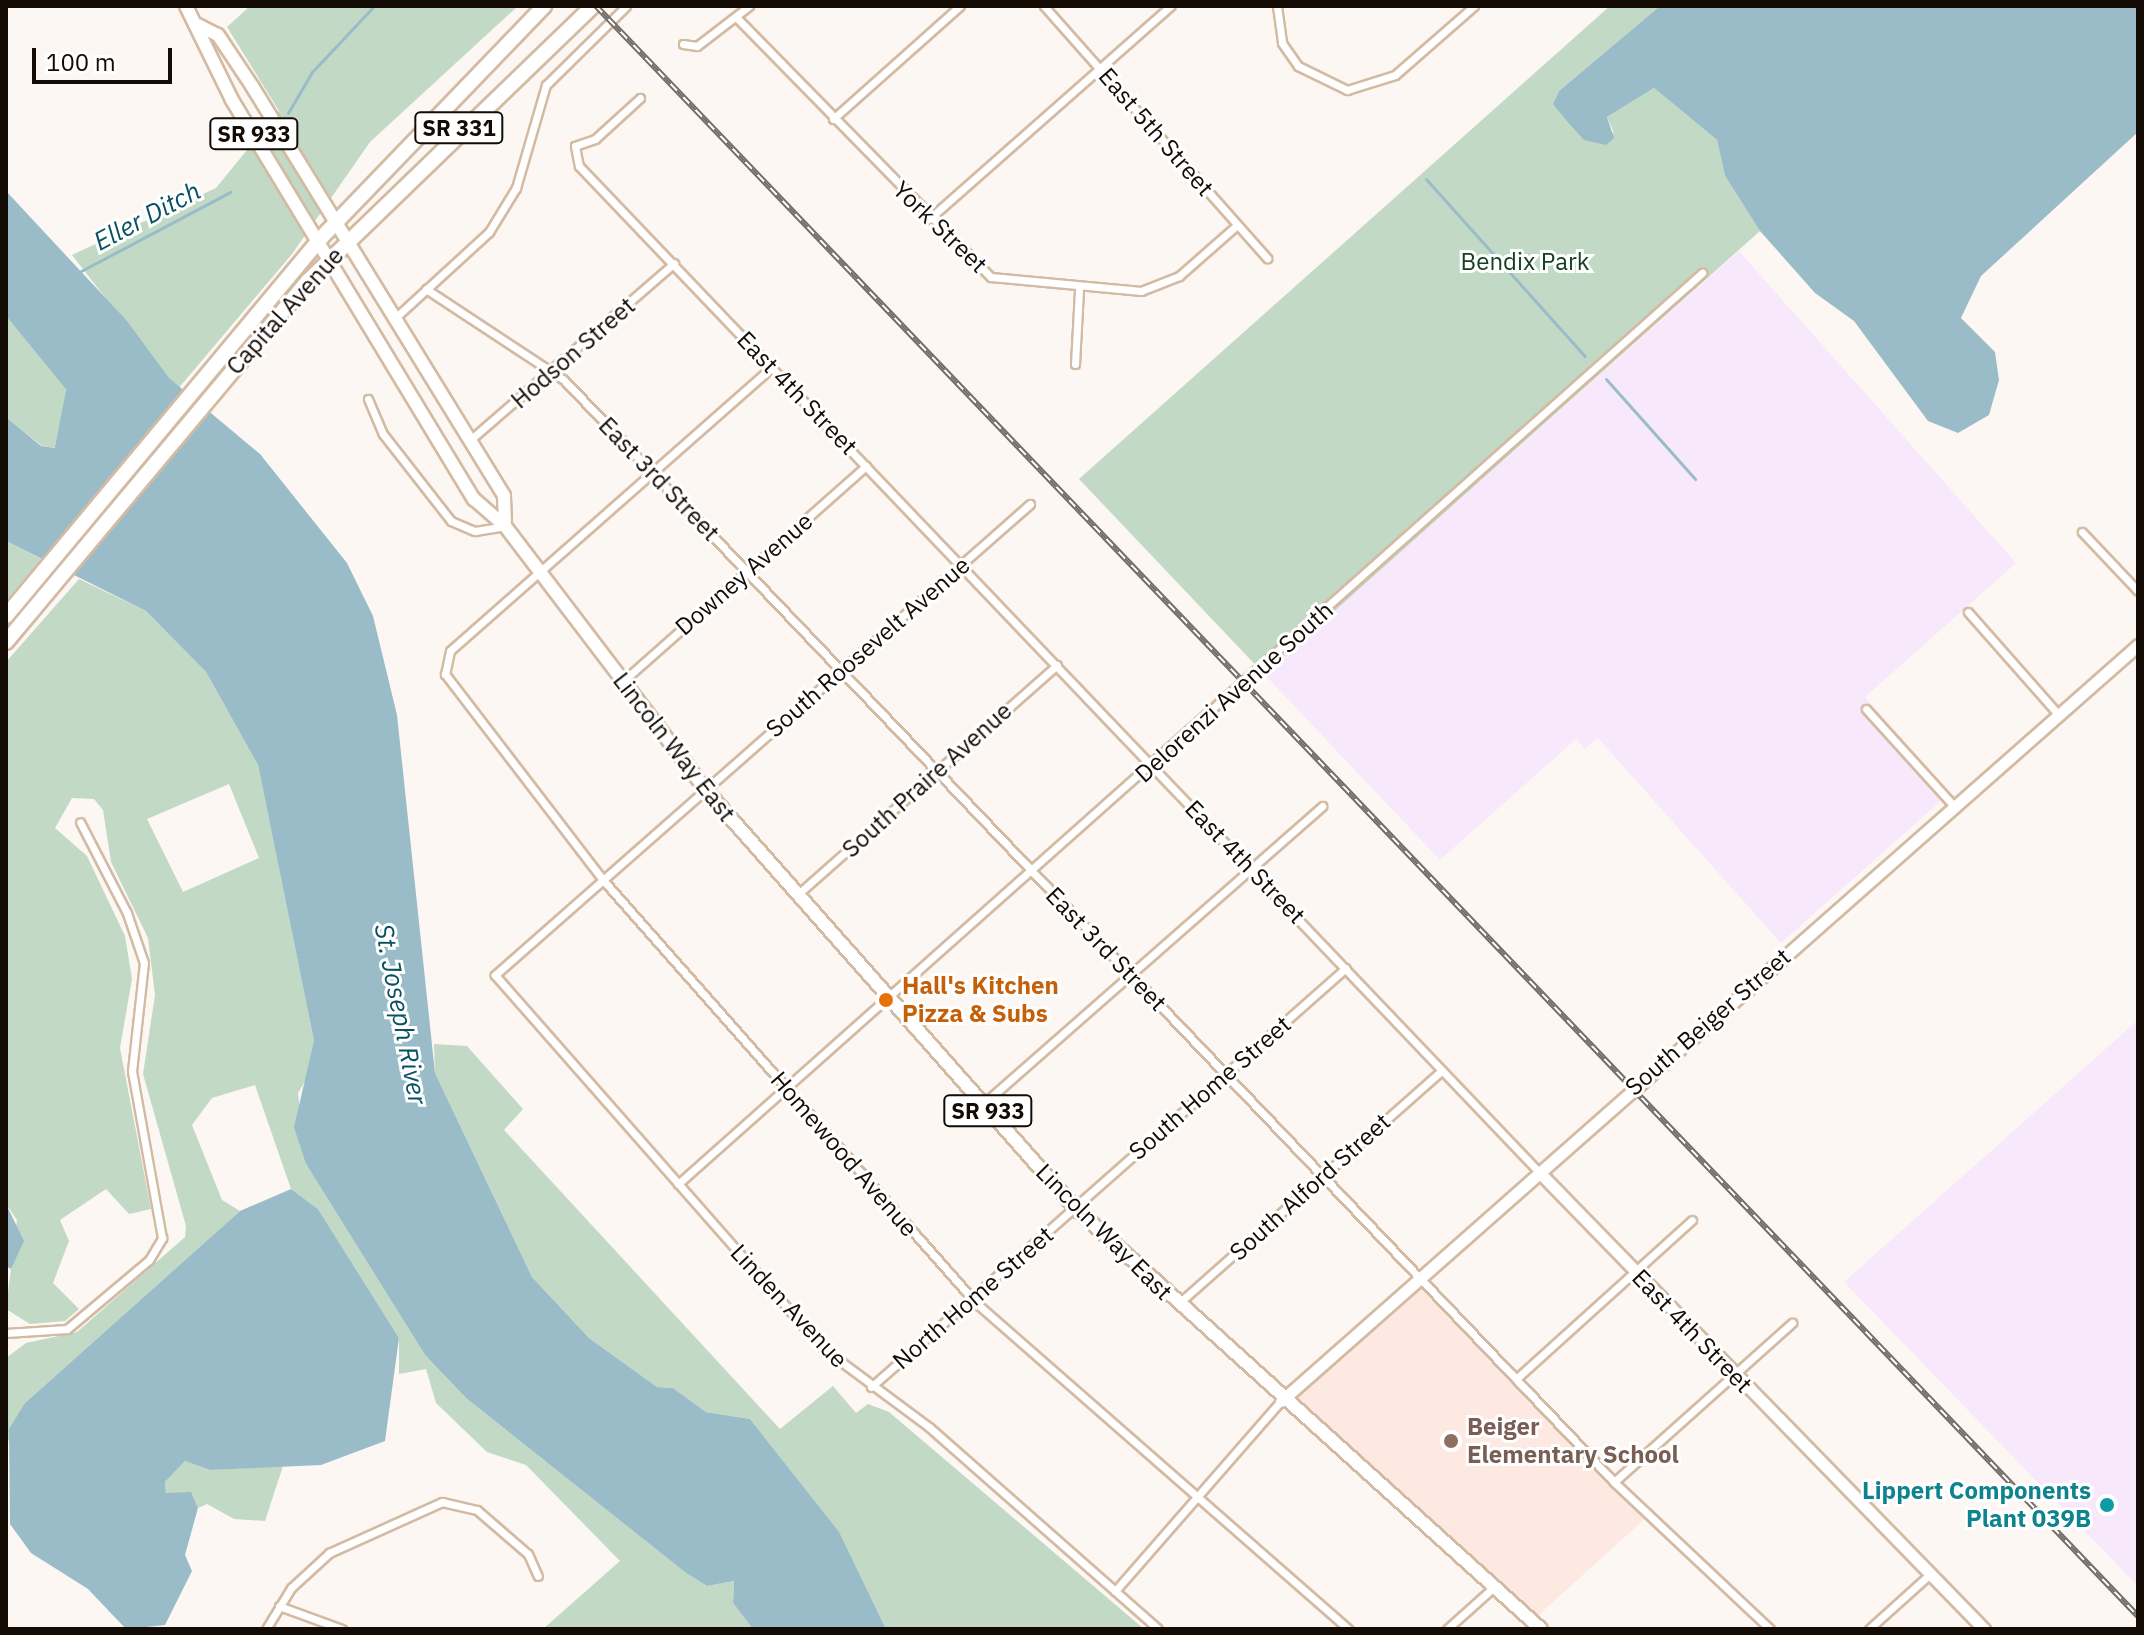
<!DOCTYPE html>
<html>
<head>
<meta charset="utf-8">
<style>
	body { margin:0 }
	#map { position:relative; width:2144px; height:1635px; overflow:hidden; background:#fcf7f2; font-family:"IBM Plex Sans",sans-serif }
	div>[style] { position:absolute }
	.industrial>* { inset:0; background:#f8e8fb }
	.education>* { inset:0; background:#fde9e2 }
	.green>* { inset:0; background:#c2d9c6 }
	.water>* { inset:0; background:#9abcc8 }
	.stream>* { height:3px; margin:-1.5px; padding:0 1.5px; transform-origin:1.5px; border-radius:1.5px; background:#9abcc8 }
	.roads { filter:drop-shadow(2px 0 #d3bba3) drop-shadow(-2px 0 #d3bba3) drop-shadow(0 2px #d3bba3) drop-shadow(0 -2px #d3bba3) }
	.street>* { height:7px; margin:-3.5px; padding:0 3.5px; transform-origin:3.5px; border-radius:3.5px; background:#fff }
	.secondary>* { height:11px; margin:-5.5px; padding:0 5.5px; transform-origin:5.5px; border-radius:5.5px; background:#fff }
	.primary>* { height:12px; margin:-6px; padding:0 6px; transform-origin:6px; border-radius:6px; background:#fff }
	.highway>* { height:14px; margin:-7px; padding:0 7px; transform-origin:7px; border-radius:7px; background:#fff }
	.rail>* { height:6px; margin-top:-3px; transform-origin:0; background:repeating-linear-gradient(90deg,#fff 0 9px,#746d67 0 18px); box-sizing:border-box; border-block:2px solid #746d67 }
	.dots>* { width:22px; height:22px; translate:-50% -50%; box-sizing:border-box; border:4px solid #fff; border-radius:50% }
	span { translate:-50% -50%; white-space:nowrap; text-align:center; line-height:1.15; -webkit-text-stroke:6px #fff; paint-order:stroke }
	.shield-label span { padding:2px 6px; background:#fff; border:2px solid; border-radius:6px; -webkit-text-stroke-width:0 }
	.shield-label { font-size:22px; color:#130b04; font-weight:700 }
	.street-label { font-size:24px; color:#130b04 }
	.park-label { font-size:24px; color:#164021 }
	.food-label { font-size:24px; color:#c56008; font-weight:700 }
	.left { translate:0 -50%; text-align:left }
	.education-label { font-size:24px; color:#785e54; font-weight:700 }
	.culture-label { font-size:24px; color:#0d838f; font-weight:700 }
	.right { translate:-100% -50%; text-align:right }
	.water-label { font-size:26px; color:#085163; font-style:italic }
	.frame { position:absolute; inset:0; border:8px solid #130b04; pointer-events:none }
	.scale { position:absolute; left:32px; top:48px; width:140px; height:36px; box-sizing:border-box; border:4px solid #130b04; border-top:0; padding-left:10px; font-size:24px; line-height:28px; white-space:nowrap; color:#130b04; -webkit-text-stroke:6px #fff; paint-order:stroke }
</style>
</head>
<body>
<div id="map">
	<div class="industrial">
		<i style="clip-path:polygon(1739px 251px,2016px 563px,1865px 697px,1950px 793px,1781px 943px,1598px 738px,1585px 749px,1576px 739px,1440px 860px,1264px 674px)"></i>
		<i style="clip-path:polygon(2138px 1020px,2138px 1586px,1844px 1282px)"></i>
	</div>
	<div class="education">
		<i style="clip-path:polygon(1420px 1278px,1649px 1515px,1532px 1621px,1281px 1401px)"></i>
	</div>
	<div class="green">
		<i style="clip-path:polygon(250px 6px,518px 6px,370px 142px,292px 254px,177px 390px,72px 255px,216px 188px,279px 111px,227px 27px)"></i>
		<i style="clip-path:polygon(1610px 6px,1660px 6px,1559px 91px,1553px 104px,1614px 133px,1607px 117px,1654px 88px,1717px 140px,1725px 176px,1760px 231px,1264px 674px,1079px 479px)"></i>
		<i style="clip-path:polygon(6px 316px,66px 388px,56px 448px,42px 446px,6px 417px)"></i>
		<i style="clip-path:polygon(6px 541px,41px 559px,6px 601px)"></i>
		<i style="clip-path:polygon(evenodd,79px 579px,146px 611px,206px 672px,258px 765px,314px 1041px,311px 1071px,298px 1093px,306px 1164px,425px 1355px,466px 1398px,686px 1573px,707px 1586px,734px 1581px,733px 1603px,753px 1629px,543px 1629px,620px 1561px,526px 1465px,487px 1452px,436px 1403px,426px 1369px,399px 1374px,399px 1338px,318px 1209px,291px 1189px,255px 1085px,212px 1098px,192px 1125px,222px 1200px,240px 1211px,25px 1403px,6px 1446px,6px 1358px,26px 1343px,77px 1332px,185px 1237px,186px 1226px,143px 1074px,155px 995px,148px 938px,111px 862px,103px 810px,94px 799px,72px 798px,55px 828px,87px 856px,125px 936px,132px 979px,120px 1048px,151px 1209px,129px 1214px,106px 1189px,60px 1220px,69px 1241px,53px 1283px,79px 1309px,65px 1321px,30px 1324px,6px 1309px,17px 1220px,6px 1204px,6px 662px,79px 579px,229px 784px,259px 858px,183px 892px,147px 819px,229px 784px)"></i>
		<i style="clip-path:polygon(434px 1044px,467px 1046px,523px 1109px,504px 1130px,780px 1429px,833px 1386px,856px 1413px,868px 1404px,889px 1412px,1144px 1629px,886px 1629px,839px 1533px,750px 1419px,706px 1412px,673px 1388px,657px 1387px,589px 1338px,532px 1277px,435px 1073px)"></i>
		<i style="clip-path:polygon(185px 1461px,210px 1470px,283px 1466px,265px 1521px,234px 1519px,207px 1504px,198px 1508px,191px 1493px,166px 1493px,165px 1482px)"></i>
	</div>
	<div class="water">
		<i style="clip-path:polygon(1660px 6px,2138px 6px,2138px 132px,1981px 276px,1961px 318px,1995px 352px,1999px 380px,1989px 415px,1958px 433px,1928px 421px,1854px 321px,1815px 293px,1760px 231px,1725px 176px,1717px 140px,1654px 88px,1607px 117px,1614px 138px,1606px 145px,1584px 140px,1566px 120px,1553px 104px,1559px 91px)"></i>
		<i style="clip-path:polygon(6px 191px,127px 321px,169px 378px,260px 454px,347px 563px,373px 616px,397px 715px,435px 1073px,532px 1277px,589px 1338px,657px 1387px,673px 1388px,706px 1412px,750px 1419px,839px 1532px,886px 1629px,753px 1629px,733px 1603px,734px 1581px,707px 1586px,686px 1573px,466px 1398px,425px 1355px,306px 1164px,294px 1127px,314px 1041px,258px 765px,206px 672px,146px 611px,6px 541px,6px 417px,41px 446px,55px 448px,66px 389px,6px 316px)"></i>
		<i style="clip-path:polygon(291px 1189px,318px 1209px,399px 1338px,385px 1441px,321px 1465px,210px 1470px,185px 1461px,165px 1482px,166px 1493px,191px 1492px,198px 1508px,185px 1555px,192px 1571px,165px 1625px,126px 1629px,88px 1589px,31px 1553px,10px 1524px,9px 1429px,25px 1403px,240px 1211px)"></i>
		<i style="clip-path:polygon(6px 1204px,24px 1241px,11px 1269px,6px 1266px)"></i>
	</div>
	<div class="stream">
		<i style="left:288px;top:113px;width:48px;rotate:-59.7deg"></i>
		<i style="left:312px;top:72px;width:91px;rotate:-46.8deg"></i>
		<i style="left:1426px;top:179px;width:238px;rotate:48.1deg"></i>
		<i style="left:81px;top:271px;width:169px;rotate:-27.9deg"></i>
		<i style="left:1606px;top:379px;width:134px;rotate:48.3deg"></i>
	</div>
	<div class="roads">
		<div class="street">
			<i style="left:1044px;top:6px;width:337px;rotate:48.5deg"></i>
			<i style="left:1277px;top:6px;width:37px;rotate:82deg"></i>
			<i style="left:1282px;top:43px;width:28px;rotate:55deg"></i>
			<i style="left:1298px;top:66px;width:55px;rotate:26.1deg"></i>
			<i style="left:1347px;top:90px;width:50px;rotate:-17.4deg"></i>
			<i style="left:1395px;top:75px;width:105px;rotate:-41.1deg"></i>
			<i style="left:736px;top:17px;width:364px;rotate:45.6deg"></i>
			<i style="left:991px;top:277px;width:151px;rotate:5.3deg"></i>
			<i style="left:1141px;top:291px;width:41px;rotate:-21.5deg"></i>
			<i style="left:1179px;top:276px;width:77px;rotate:-41.3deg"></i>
			<i style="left:683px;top:44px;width:14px;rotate:8deg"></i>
			<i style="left:697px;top:46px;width:66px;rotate:-37.6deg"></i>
			<i style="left:640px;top:98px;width:61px;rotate:137.7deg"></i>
			<i style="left:595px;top:139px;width:21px;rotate:161deg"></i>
			<i style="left:575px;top:146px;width:20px;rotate:79deg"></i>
			<i style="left:579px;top:166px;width:1391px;rotate:46.34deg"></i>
			<i style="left:833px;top:119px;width:170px;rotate:-41.7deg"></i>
			<i style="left:929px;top:219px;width:322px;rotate:-41.4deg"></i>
			<i style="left:426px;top:289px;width:165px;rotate:33.4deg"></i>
			<i style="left:564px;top:380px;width:1522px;rotate:46.38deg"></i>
			<i style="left:1614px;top:1482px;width:214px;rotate:43.3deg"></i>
			<i style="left:394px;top:319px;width:129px;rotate:-42.5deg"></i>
			<i style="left:489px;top:232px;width:52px;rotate:-58.5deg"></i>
			<i style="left:516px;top:188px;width:107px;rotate:-73.8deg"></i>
			<i style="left:546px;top:85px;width:112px;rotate:-44.6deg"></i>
			<i style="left:1075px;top:364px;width:74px;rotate:-86.9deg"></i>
			<i style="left:772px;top:367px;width:429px;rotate:138.6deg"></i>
			<i style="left:450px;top:651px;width:24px;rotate:102deg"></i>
			<i style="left:445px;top:674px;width:260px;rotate:52.5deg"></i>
			<i style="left:603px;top:880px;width:564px;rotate:48.59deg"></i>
			<i style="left:976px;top:1303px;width:495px;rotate:41.2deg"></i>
			<i style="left:368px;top:399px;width:38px;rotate:67deg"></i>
			<i style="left:383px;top:434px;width:110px;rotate:52deg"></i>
			<i style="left:451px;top:521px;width:26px;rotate:23deg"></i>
			<i style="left:475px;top:531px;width:30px;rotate:-9deg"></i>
			<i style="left:470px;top:440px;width:270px;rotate:-40.9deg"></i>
			<i style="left:1030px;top:504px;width:713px;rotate:138.64deg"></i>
			<i style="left:495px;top:975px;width:498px;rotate:48.7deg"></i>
			<i style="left:824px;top:1349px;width:131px;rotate:36.6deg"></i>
			<i style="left:929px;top:1427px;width:305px;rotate:41.4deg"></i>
			<i style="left:2082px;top:532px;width:81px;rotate:46.5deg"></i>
			<i style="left:1968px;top:612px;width:136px;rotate:48.6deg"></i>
			<i style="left:622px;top:682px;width:326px;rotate:-41.5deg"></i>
			<i style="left:1866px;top:709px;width:132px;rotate:47.8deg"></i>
			<i style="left:797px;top:895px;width:347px;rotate:-41.5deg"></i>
			<i style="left:982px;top:1105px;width:453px;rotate:-41.3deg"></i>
			<i style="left:678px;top:1184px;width:1371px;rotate:-41.66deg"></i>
			<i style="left:1179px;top:1303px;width:351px;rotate:-41.5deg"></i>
			<i style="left:6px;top:1333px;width:61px;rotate:-3.8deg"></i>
			<i style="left:67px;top:1329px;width:107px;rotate:-40.1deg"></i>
			<i style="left:149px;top:1260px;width:26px;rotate:-59deg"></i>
			<i style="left:162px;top:1238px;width:170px;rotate:-100.2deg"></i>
			<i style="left:132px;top:1071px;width:109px;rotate:-83.7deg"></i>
			<i style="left:144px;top:963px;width:53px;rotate:-108.8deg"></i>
			<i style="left:127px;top:913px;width:102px;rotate:-117.3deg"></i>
			<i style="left:1516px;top:1379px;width:237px;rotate:-42.1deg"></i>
			<i style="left:871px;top:1387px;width:633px;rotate:-41.42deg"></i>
			<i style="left:1614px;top:1482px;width:239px;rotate:-41.8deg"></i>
			<i style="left:1115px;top:1591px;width:252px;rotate:-48.9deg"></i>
			<i style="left:279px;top:1606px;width:67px;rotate:20.1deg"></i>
			<i style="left:266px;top:1629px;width:48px;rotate:-58.6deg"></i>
			<i style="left:291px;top:1588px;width:52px;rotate:-42.6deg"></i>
			<i style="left:329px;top:1553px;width:124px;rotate:-24.3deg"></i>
			<i style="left:442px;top:1502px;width:36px;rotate:13deg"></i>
			<i style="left:477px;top:1510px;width:67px;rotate:40.8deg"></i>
			<i style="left:528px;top:1554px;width:24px;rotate:66deg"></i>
			<i style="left:1447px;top:1629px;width:63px;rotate:-41.8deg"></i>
			<i style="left:1869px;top:1629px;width:82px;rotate:-42deg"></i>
		</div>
		<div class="secondary">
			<i style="left:1539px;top:1172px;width:638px;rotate:45.76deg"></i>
			<i style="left:1281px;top:1401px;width:1143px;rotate:-41.42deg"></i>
		</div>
		<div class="primary">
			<i style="left:186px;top:6px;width:105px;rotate:63.9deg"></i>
			<i style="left:232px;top:100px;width:467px;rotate:58.8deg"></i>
			<i style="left:474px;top:499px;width:41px;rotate:41.1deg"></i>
			<i style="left:505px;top:526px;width:330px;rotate:52.7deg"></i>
			<i style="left:705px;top:789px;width:559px;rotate:48.55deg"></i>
			<i style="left:1075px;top:1208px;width:628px;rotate:42.1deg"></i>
			<i style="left:198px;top:25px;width:22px;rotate:27deg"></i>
			<i style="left:218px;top:35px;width:61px;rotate:56.3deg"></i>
			<i style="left:252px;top:86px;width:481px;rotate:58.4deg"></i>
			<i style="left:504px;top:496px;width:30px;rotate:88deg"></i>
		</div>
		<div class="highway">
			<i style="left:6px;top:616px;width:492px;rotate:-50.2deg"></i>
			<i style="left:321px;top:238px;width:322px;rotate:-46.1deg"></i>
			<i style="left:6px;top:642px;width:471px;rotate:-50.1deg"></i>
			<i style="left:308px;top:281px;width:396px;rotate:-44deg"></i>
		</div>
	</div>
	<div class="rail">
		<i style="left:596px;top:6px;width:2229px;rotate:46.24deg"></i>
	</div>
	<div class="dots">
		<i style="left:886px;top:1000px;background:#e8710a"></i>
		<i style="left:1451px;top:1441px;background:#8d6e63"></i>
		<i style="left:2107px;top:1505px;background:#0f9aa8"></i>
	</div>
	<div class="shield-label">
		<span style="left:459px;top:128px">SR 331</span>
		<span style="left:254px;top:134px">SR 933</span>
		<span style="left:988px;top:1111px">SR 933</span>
	</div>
	<div class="street-label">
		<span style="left:1156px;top:132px;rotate:49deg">East 5th Street</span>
		<span style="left:940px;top:227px;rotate:44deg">York Street</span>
		<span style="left:285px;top:311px;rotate:-48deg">Capital Avenue</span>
		<span style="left:573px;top:353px;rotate:-41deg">Hodson Street</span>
		<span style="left:797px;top:393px;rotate:46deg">East 4th Street</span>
		<span style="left:659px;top:479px;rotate:46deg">East 3rd Street</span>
		<span style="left:744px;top:574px;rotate:-41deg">Downey Avenue</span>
		<span style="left:868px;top:647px;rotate:-41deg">South Roosevelt Avenue</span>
		<span style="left:1234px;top:692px;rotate:-42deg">Delorenzi Avenue South</span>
		<span style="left:674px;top:747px;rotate:52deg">Lincoln Way East</span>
		<span style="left:927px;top:780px;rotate:-42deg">South Praire Avenue</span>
		<span style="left:1245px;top:862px;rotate:46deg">East 4th Street</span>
		<span style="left:1106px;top:949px;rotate:46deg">East 3rd Street</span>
		<span style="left:1708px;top:1022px;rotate:-41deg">South Beiger Street</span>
		<span style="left:1210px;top:1088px;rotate:-41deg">South Home Street</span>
		<span style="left:844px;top:1154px;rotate:49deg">Homewood Avenue</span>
		<span style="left:1310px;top:1187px;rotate:-42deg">South Alford Street</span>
		<span style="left:1104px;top:1232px;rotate:45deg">Lincoln Way East</span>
		<span style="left:973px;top:1298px;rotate:-41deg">North Home Street</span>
		<span style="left:789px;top:1306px;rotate:47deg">Linden Avenue</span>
		<span style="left:1692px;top:1331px;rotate:46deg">East 4th Street</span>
	</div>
	<div class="park-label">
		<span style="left:1525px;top:262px">Bendix Park</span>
	</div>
	<div class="food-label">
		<span class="left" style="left:902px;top:1000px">Hall's Kitchen<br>Pizza &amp; Subs</span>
	</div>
	<div class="education-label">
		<span class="left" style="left:1467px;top:1441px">Beiger<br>Elementary School</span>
	</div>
	<div class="culture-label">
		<span class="right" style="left:2091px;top:1505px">Lippert Components<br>Plant 039B</span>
	</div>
	<div class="water-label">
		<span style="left:147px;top:216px;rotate:-28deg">Eller Ditch</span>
		<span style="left:401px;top:1014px;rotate:79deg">St. Joseph River</span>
	</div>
	<div class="frame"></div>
	<div class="scale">100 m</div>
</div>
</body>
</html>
